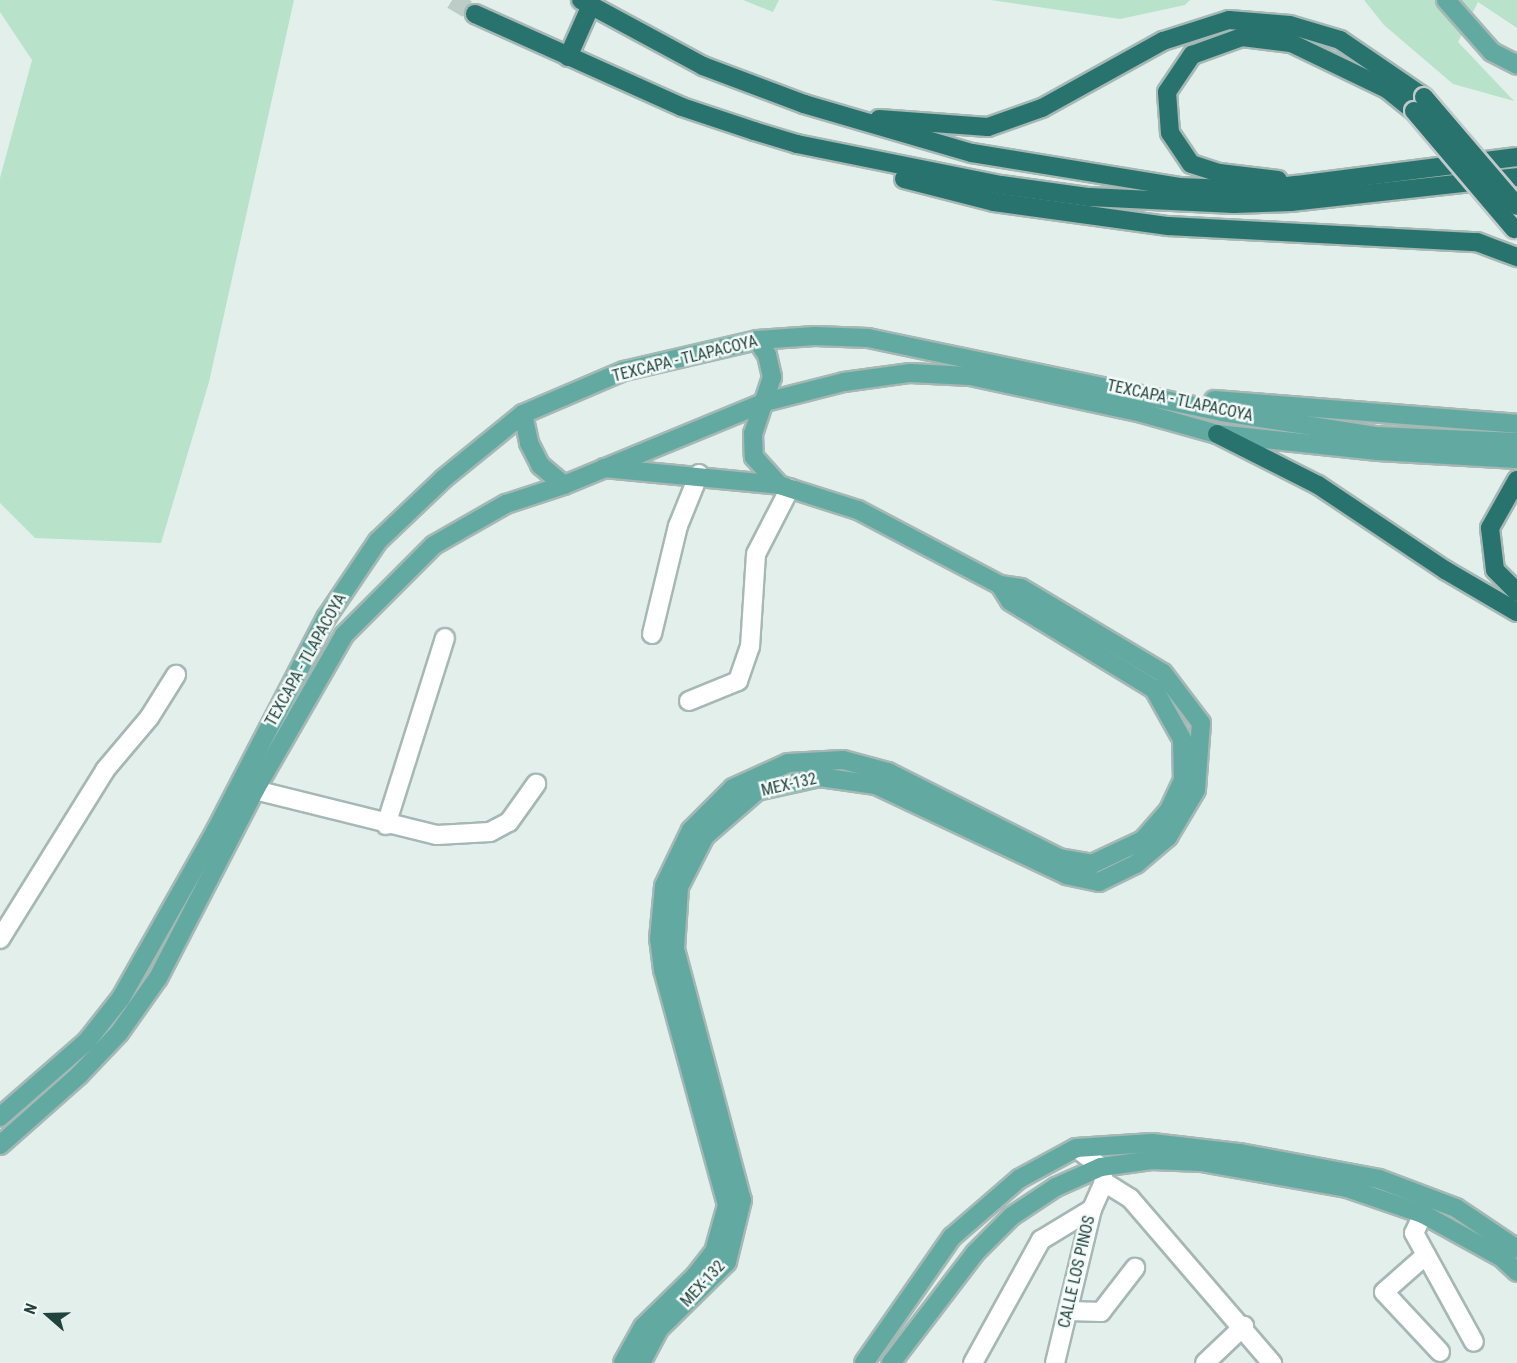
<!DOCTYPE html>
<html>
<head>
<meta charset="utf-8">
<style>
	body { margin:0 }
	#map { position:relative; width:1517px; height:1363px; overflow:hidden; background:#e3efeb; font-family:"Roboto Condensed",sans-serif }
	div>[style] { position:absolute }
	.green>* { inset:0; background:#b9e2ca }
	.highway-tunnel>* { height:18px; margin-top:-9px; transform-origin:0; background:repeating-linear-gradient(90deg,#bccdc8 0 18px,transparent 0 27px) }
	.roads { filter:drop-shadow(2px 0 #a5b8b4) drop-shadow(-2px 0 #a5b8b4) drop-shadow(0 2px #a5b8b4) drop-shadow(0 -2px #a5b8b4) }
	.minor>* { height:18px; margin:-9px; padding:0 9px; transform-origin:9px; border-radius:9px; background:#fff }
	.major>* { height:18px; margin:-9px; padding:0 9px; transform-origin:9px; border-radius:9px; background:#62aaa1 }
	.highway>* { height:18px; margin:-9px; padding:0 9px; transform-origin:9px; border-radius:9px; background:#28736e }
	.bridges { filter:drop-shadow(2px 0 #c1cac9) drop-shadow(-2px 0 #c1cac9) drop-shadow(0 2px #c1cac9) drop-shadow(0 -2px #c1cac9) }
	.highway-bridge>* { height:18px; margin:-9px; padding:0 9px; transform-origin:9px; border-radius:9px; background:#28736e }
	span { translate:-50% -50%; white-space:nowrap; text-align:center; line-height:1.15; -webkit-text-stroke:5px #f4faf8; paint-order:stroke }
	.street-label { font-size:16px; color:#20433e }
	.north { position:absolute; left:18px; top:1285px; width:60px; height:60px; -webkit-text-stroke:4px #f4faf8; paint-order:stroke; rotate:290deg; font-size:16px; font-weight:700; line-height:24px; text-align:center; color:#20433e }
	.north::after { content:''; display:block; margin:auto; width:21px; height:27px; background:#20433e; clip-path:polygon(50% 0,100% 100%,50% 72%,0 100%) }
</style>
</head>
<body>
<div id="map">
	<div class="green">
		<i style="clip-path:polygon(0 0,294px 0,209px 382px,161px 543px,35px 538px,0 503px,0 178px,32px 60px,0 12px)"></i>
		<i style="clip-path:polygon(743px 0,779px 0,773px 12px)"></i>
		<i style="clip-path:polygon(991px 0,1190px 0,1185px 5px,1120px 19px)"></i>
		<i style="clip-path:polygon(1364px 0,1517px 0,1517px 28px,1478px 2px,1458px 42px,1514px 101px,1453px 84px,1384px 25px)"></i>
	</div>
	<div class="highway-tunnel">
		<i style="left:452px;top:0;width:27px;rotate:31deg"></i>
	</div>
	<div class="roads">
		<div class="minor">
			<i style="left:652px;top:634px;width:111px;rotate:-76.5deg"></i>
			<i style="left:678px;top:526px;width:56px;rotate:-68deg"></i>
			<i style="left:689px;top:701px;width:53px;rotate:-22.2deg"></i>
			<i style="left:738px;top:681px;width:36px;rotate:-71deg"></i>
			<i style="left:750px;top:647px;width:93px;rotate:-86.3deg"></i>
			<i style="left:756px;top:554px;width:74px;rotate:-62.7deg"></i>
			<i style="left:255px;top:790px;width:187px;rotate:13.9deg"></i>
			<i style="left:437px;top:835px;width:53px;rotate:-3.2deg"></i>
			<i style="left:490px;top:832px;width:21px;rotate:-28deg"></i>
			<i style="left:509px;top:822px;width:47px;rotate:-54.6deg"></i>
			<i style="left:386px;top:825px;width:196px;rotate:-72.5deg"></i>
			<i style="left:0;top:939px;width:199px;rotate:-58.1deg"></i>
			<i style="left:105px;top:770px;width:68px;rotate:-49.8deg"></i>
			<i style="left:149px;top:718px;width:51px;rotate:-57.9deg"></i>
			<i style="left:1076px;top:1148px;width:31px;rotate:37deg"></i>
			<i style="left:1101px;top:1167px;width:15px;rotate:79deg"></i>
			<i style="left:1104px;top:1182px;width:31px;rotate:32deg"></i>
			<i style="left:1130px;top:1198px;width:218px;rotate:49.3deg"></i>
			<i style="left:1423px;top:1214px;width:21px;rotate:115deg"></i>
			<i style="left:1414px;top:1233px;width:124px;rotate:61.2deg"></i>
			<i style="left:1426px;top:1255px;width:56px;rotate:138.6deg"></i>
			<i style="left:1384px;top:1292px;width:82px;rotate:47deg"></i>
			<i style="left:1070px;top:1311px;width:31px;rotate:2deg"></i>
			<i style="left:1101px;top:1312px;width:56px;rotate:-52.3deg"></i>
			<i style="left:973px;top:1363px;width:141px;rotate:-61.1deg"></i>
			<i style="left:1041px;top:1240px;width:60px;rotate:-31.3deg"></i>
			<i style="left:1055px;top:1363px;width:158px;rotate:-76.5deg"></i>
			<i style="left:1092px;top:1209px;width:30px;rotate:-66deg"></i>
			<i style="left:1205px;top:1363px;width:54px;rotate:-43.5deg"></i>
		</div>
		<div class="major">
			<i style="left:1446px;top:0;width:69px;rotate:48.5deg"></i>
			<i style="left:1492px;top:52px;width:28px;rotate:27deg"></i>
			<i style="left:757px;top:340px;width:18px;rotate:56deg"></i>
			<i style="left:767px;top:355px;width:23px;rotate:77deg"></i>
			<i style="left:772px;top:377px;width:60px;rotate:108.4deg"></i>
			<i style="left:753px;top:434px;width:23px;rotate:88deg"></i>
			<i style="left:754px;top:457px;width:38px;rotate:48deg"></i>
			<i style="left:1214px;top:400px;width:304px;rotate:4.5deg"></i>
			<i style="left:523px;top:414px;width:30px;rotate:78deg"></i>
			<i style="left:529px;top:443px;width:25px;rotate:63deg"></i>
			<i style="left:540px;top:465px;width:31px;rotate:40deg"></i>
			<i style="left:604px;top:468px;width:176px;rotate:5.5deg"></i>
			<i style="left:779px;top:485px;width:83px;rotate:17.6deg"></i>
			<i style="left:858px;top:510px;width:161px;rotate:27.8deg"></i>
			<i style="left:1000px;top:585px;width:21px;rotate:8deg"></i>
			<i style="left:1021px;top:588px;width:165px;rotate:30.9deg"></i>
			<i style="left:1163px;top:673px;width:63px;rotate:52.8deg"></i>
			<i style="left:1201px;top:723px;width:67px;rotate:94.3deg"></i>
			<i style="left:1196px;top:790px;width:55px;rotate:120.8deg"></i>
			<i style="left:1168px;top:837px;width:42px;rotate:139.8deg"></i>
			<i style="left:1136px;top:864px;width:41px;rotate:154.1deg"></i>
			<i style="left:1099px;top:882px;width:33px;rotate:-168deg"></i>
			<i style="left:1067px;top:875px;width:211px;rotate:-154.8deg"></i>
			<i style="left:876px;top:785px;width:57px;rotate:-171.9deg"></i>
			<i style="left:820px;top:777px;width:65px;rotate:167.5deg"></i>
			<i style="left:757px;top:791px;width:69px;rotate:139.1deg"></i>
			<i style="left:705px;top:836px;width:57px;rotate:117deg"></i>
			<i style="left:679px;top:887px;width:62px;rotate:93.7deg"></i>
			<i style="left:675px;top:949px;width:260px;rotate:75.1deg"></i>
			<i style="left:742px;top:1200px;width:64px;rotate:103.6deg"></i>
			<i style="left:727px;top:1262px;width:95px;rotate:135.4deg"></i>
			<i style="left:659px;top:1329px;width:38px;rotate:118deg"></i>
			<i style="left:0;top:1117px;width:116px;rotate:-41.1deg"></i>
			<i style="left:87px;top:1041px;width:55px;rotate:-51.7deg"></i>
			<i style="left:121px;top:998px;width:193px;rotate:-60.5deg"></i>
			<i style="left:216px;top:830px;width:239px;rotate:-62.6deg"></i>
			<i style="left:326px;top:618px;width:93px;rotate:-56deg"></i>
			<i style="left:378px;top:541px;width:90px;rotate:-43.6deg"></i>
			<i style="left:443px;top:479px;width:103px;rotate:-39.1deg"></i>
			<i style="left:523px;top:414px;width:110px;rotate:-23.1deg"></i>
			<i style="left:624px;top:371px;width:137px;rotate:-13.1deg"></i>
			<i style="left:757px;top:340px;width:58px;rotate:-3.9deg"></i>
			<i style="left:815px;top:336px;width:53px;rotate:2.2deg"></i>
			<i style="left:868px;top:338px;width:362px;rotate:11.8deg"></i>
			<i style="left:1222px;top:412px;width:155px;rotate:8.9deg"></i>
			<i style="left:1375px;top:436px;width:142px;rotate:2.4deg"></i>
			<i style="left:0;top:1145px;width:106px;rotate:-41.5deg"></i>
			<i style="left:79px;top:1075px;width:58px;rotate:-46.4deg"></i>
			<i style="left:119px;top:1033px;width:67px;rotate:-54.7deg"></i>
			<i style="left:158px;top:978px;width:212px;rotate:-62.7deg"></i>
			<i style="left:255px;top:790px;width:179px;rotate:-60.1deg"></i>
			<i style="left:344px;top:635px;width:127px;rotate:-45deg"></i>
			<i style="left:434px;top:545px;width:83px;rotate:-29.7deg"></i>
			<i style="left:506px;top:504px;width:61px;rotate:-18.1deg"></i>
			<i style="left:564px;top:485px;width:217px;rotate:-22.4deg"></i>
			<i style="left:765px;top:402px;width:81px;rotate:-14.2deg"></i>
			<i style="left:844px;top:382px;width:67px;rotate:-7.8deg"></i>
			<i style="left:910px;top:373px;width:60px;rotate:2.9deg"></i>
			<i style="left:970px;top:376px;width:176px;rotate:12.1deg"></i>
			<i style="left:1142px;top:413px;width:78px;rotate:15.6deg"></i>
			<i style="left:1217px;top:434px;width:162px;rotate:6deg"></i>
			<i style="left:1378px;top:451px;width:139px;rotate:3.3deg"></i>
			<i style="left:623px;top:1363px;width:41px;rotate:-60.9deg"></i>
			<i style="left:643px;top:1327px;width:73px;rotate:-44.4deg"></i>
			<i style="left:695px;top:1276px;width:31px;rotate:-52deg"></i>
			<i style="left:714px;top:1252px;width:49px;rotate:-74.5deg"></i>
			<i style="left:727px;top:1205px;width:244px;rotate:-105.2deg"></i>
			<i style="left:663px;top:970px;width:31px;rotate:-97deg"></i>
			<i style="left:659px;top:939px;width:53px;rotate:-84.6deg"></i>
			<i style="left:664px;top:886px;width:62px;rotate:-64.3deg"></i>
			<i style="left:691px;top:830px;width:59px;rotate:-45deg"></i>
			<i style="left:733px;top:788px;width:60px;rotate:-24.4deg"></i>
			<i style="left:788px;top:763px;width:55px;rotate:-3.1deg"></i>
			<i style="left:843px;top:760px;width:47px;rotate:14.9deg"></i>
			<i style="left:888px;top:772px;width:191px;rotate:26.7deg"></i>
			<i style="left:1059px;top:858px;width:34px;rotate:10deg"></i>
			<i style="left:1092px;top:864px;width:56px;rotate:-25.2deg"></i>
			<i style="left:1143px;top:840px;width:40px;rotate:-49deg"></i>
			<i style="left:1169px;top:810px;width:33px;rotate:-65deg"></i>
			<i style="left:1183px;top:780px;width:41px;rotate:-91.4deg"></i>
			<i style="left:1182px;top:739px;width:57px;rotate:-119.2deg"></i>
			<i style="left:1154px;top:689px;width:169px;rotate:-148.6deg"></i>
			<i style="left:1010px;top:601px;width:19px;rotate:-122deg"></i>
			<i style="left:864px;top:1363px;width:154px;rotate:-55.1deg"></i>
			<i style="left:952px;top:1237px;width:89px;rotate:-40.9deg"></i>
			<i style="left:1019px;top:1179px;width:65px;rotate:-28.5deg"></i>
			<i style="left:1076px;top:1148px;width:76px;rotate:-3.8deg"></i>
			<i style="left:1152px;top:1143px;width:89px;rotate:6.5deg"></i>
			<i style="left:1240px;top:1153px;width:141px;rotate:10.6deg"></i>
			<i style="left:1379px;top:1179px;width:82px;rotate:20.6deg"></i>
			<i style="left:1456px;top:1208px;width:73px;rotate:33.9deg"></i>
			<i style="left:891px;top:1363px;width:138px;rotate:-52.6deg"></i>
			<i style="left:975px;top:1253px;width:52px;rotate:-45deg"></i>
			<i style="left:1012px;top:1216px;width:53px;rotate:-33.4deg"></i>
			<i style="left:1056px;top:1187px;width:49px;rotate:-24deg"></i>
			<i style="left:1101px;top:1167px;width:51px;rotate:-7.8deg"></i>
			<i style="left:1152px;top:1160px;width:49px;rotate:2.3deg"></i>
			<i style="left:1201px;top:1162px;width:148px;rotate:10.1deg"></i>
			<i style="left:1347px;top:1188px;width:80px;rotate:18.9deg"></i>
			<i style="left:1423px;top:1214px;width:89px;rotate:28.9deg"></i>
			<i style="left:1501px;top:1257px;width:22px;rotate:43deg"></i>
		</div>
		<div class="highway">
			<i style="left:581px;top:0;width:139px;rotate:28.4deg"></i>
			<i style="left:703px;top:66px;width:108px;rotate:20.6deg"></i>
			<i style="left:804px;top:104px;width:175px;rotate:16.3deg"></i>
			<i style="left:972px;top:153px;width:210px;rotate:9.3deg"></i>
			<i style="left:1179px;top:187px;width:77px;rotate:2.2deg"></i>
			<i style="left:1256px;top:190px;width:263px;rotate:-7.2deg"></i>
			<i style="left:475px;top:14px;width:227px;rotate:24.2deg"></i>
			<i style="left:682px;top:107px;width:76px;rotate:18.4deg"></i>
			<i style="left:754px;top:131px;width:45px;rotate:16.8deg"></i>
			<i style="left:797px;top:144px;width:208px;rotate:11.4deg"></i>
			<i style="left:1001px;top:185px;width:89px;rotate:7.8deg"></i>
			<i style="left:1089px;top:197px;width:145px;rotate:2.8deg"></i>
			<i style="left:1234px;top:204px;width:57px;rotate:-2deg"></i>
			<i style="left:1291px;top:202px;width:227px;rotate:-6.3deg"></i>
			<i style="left:568px;top:57px;width:57px;rotate:-66.1deg"></i>
			<i style="left:879px;top:119px;width:109px;rotate:4.2deg"></i>
			<i style="left:988px;top:127px;width:57px;rotate:-19.4deg"></i>
			<i style="left:1042px;top:108px;width:138px;rotate:-29deg"></i>
			<i style="left:1163px;top:41px;width:69px;rotate:-17.7deg"></i>
			<i style="left:1229px;top:20px;width:61px;rotate:4.7deg"></i>
			<i style="left:1290px;top:25px;width:52px;rotate:16.7deg"></i>
			<i style="left:1340px;top:40px;width:102px;rotate:34.2deg"></i>
			<i style="left:904px;top:179px;width:93px;rotate:14.3deg"></i>
			<i style="left:994px;top:202px;width:176px;rotate:7.9deg"></i>
			<i style="left:1168px;top:226px;width:309px;rotate:3deg"></i>
			<i style="left:1477px;top:242px;width:43px;rotate:20.6deg"></i>
			<i style="left:1278px;top:180px;width:59px;rotate:-173.2deg"></i>
			<i style="left:1219px;top:173px;width:29px;rotate:-162deg"></i>
			<i style="left:1191px;top:164px;width:37px;rotate:-124deg"></i>
			<i style="left:1170px;top:133px;width:41px;rotate:-94.2deg"></i>
			<i style="left:1167px;top:92px;width:45px;rotate:-56deg"></i>
			<i style="left:1192px;top:55px;width:53px;rotate:-19.8deg"></i>
			<i style="left:1242px;top:37px;width:49px;rotate:7deg"></i>
			<i style="left:1291px;top:43px;width:106px;rotate:25.6deg"></i>
			<i style="left:1387px;top:89px;width:35px;rotate:39deg"></i>
			<i style="left:1217px;top:434px;width:113px;rotate:26.8deg"></i>
			<i style="left:1318px;top:485px;width:153px;rotate:33.8deg"></i>
			<i style="left:1445px;top:570px;width:83px;rotate:30.3deg"></i>
			<i style="left:1517px;top:480px;width:55px;rotate:119.4deg"></i>
			<i style="left:1490px;top:528px;width:42px;rotate:83.2deg"></i>
			<i style="left:1495px;top:570px;width:31px;rotate:45deg"></i>
		</div>
	</div>
	<div class="bridges">
		<div class="highway-bridge">
			<i style="left:1424px;top:97px;width:143px;rotate:49.5deg"></i>
			<i style="left:1414px;top:111px;width:155px;rotate:49.7deg"></i>
		</div>
	</div>
	<div class="street-label">
		<span style="left:685px;top:359px;rotate:-14deg">TEXCAPA - TLAPACOYA</span>
		<span style="left:1180px;top:401px;rotate:12deg">TEXCAPA - TLAPACOYA</span>
		<span style="left:306px;top:660px;rotate:-61deg">TEXCAPA - TLAPACOYA</span>
		<span style="left:789px;top:785px;rotate:-13deg">MEX-132</span>
		<span style="left:1077px;top:1272px;rotate:-77deg">CALLE LOS PINOS</span>
		<span style="left:703px;top:1284px;rotate:-47deg">MEX-132</span>
	</div>
	<div class="north">N</div>
</div>
</body>
</html>
